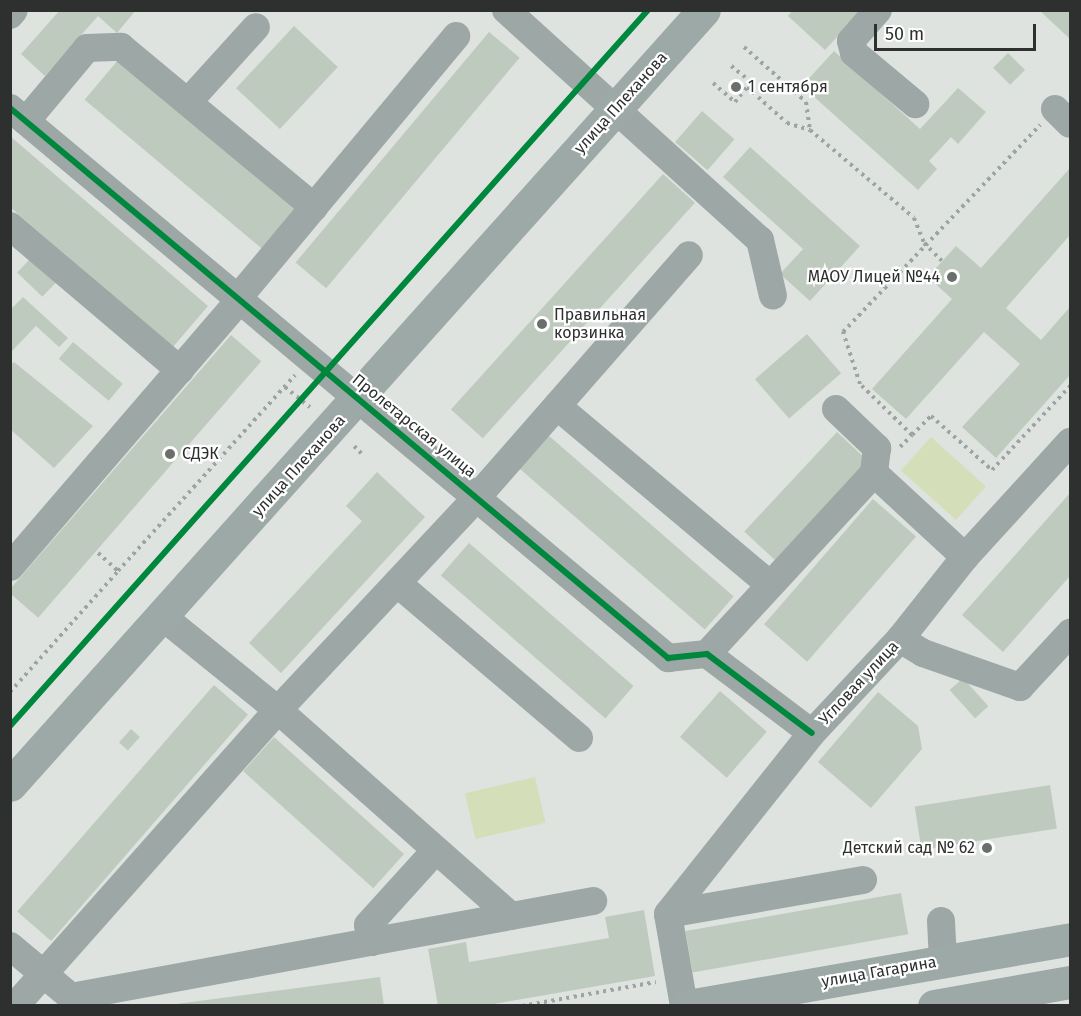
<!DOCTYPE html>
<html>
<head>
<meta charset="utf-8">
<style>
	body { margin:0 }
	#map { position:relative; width:1081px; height:1016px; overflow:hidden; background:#dee3e0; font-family:"Fira Sans",sans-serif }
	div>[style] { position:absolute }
	.green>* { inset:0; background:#d4dfba; transform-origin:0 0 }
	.building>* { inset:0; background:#bfcabe; transform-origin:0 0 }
	.path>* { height:4px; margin-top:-2px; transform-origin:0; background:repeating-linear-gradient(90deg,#9da5a3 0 3px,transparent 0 7.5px) }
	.minor>* { height:28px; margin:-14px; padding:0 14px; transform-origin:14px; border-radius:14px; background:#9da8a6 }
	.major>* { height:33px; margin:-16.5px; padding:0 16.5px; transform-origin:16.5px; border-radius:16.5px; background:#9ca9a6 }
	.cycleway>* { height:6px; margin:-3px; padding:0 3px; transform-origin:3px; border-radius:3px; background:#00873e }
	.dots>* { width:16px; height:16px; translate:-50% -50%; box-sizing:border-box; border:3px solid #fff; border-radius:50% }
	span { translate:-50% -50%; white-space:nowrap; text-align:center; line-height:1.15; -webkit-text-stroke:4.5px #fff; paint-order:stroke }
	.poi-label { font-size:16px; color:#2d302e }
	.left { translate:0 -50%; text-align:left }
	.right { translate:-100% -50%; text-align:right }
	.street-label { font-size:16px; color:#2d302e }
	.frame { position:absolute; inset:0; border:12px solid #2d302e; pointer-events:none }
	.scale { position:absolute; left:874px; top:24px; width:162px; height:27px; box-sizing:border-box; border:3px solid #2d302e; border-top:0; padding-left:8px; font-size:18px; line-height:21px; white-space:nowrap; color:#2d302e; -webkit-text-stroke:4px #fff; paint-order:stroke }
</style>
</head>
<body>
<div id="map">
	<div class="green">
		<i style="left:931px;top:437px;width:74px;height:45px;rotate:42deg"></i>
		<i style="left:535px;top:777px;width:47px;height:72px;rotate:77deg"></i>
	</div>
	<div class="building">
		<i style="clip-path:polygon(60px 10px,136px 10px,117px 33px,98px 16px,45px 76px,21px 54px)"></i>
		<i style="clip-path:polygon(793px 10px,862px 10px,825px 50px,788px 16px)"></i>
		<i style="clip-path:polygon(1039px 10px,1070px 10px,1070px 39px)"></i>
		<i style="left:294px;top:26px;width:60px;height:85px;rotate:43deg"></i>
		<i style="left:489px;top:32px;width:40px;height:301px;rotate:40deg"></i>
		<i style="clip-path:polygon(834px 51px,920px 129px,958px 88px,986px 112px,958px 144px,951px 137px,929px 161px,937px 169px,918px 190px,802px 86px)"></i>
		<i style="left:1008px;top:53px;width:24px;height:21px;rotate:45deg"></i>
		<i style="left:118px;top:60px;width:231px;height:52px;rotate:40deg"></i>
		<i style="left:702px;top:111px;width:43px;height:41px;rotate:41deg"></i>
		<i style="clip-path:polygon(10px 136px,208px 306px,173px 347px,10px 207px)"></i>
		<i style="clip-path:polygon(750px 147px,860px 246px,810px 301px,780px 274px,803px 249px,723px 177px)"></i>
		<i style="clip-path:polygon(1070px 168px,1070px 235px,1006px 308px,1041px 340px,1070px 307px,1070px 375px,996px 458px,962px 427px,1020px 364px,984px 332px,906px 419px,872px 389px,952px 299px,928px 277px,956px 246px,981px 268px)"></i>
		<i style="left:663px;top:174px;width:43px;height:317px;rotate:42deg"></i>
		<i style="left:31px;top:258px;width:35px;height:20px;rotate:44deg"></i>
		<i style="clip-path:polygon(23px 297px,68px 338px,59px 347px,36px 326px,10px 353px,10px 310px)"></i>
		<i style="left:807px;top:334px;width:52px;height:69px;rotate:49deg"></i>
		<i style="left:231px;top:335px;width:40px;height:340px;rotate:41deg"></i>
		<i style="left:73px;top:342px;width:65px;height:22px;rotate:40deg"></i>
		<i style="clip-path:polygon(14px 362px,93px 426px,54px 468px,10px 429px,10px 365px)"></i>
		<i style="left:837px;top:432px;width:44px;height:136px;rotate:43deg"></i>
		<i style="left:548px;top:435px;width:246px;height:44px;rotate:41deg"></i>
		<i style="clip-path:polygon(377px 472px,425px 517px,281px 673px,249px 643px,362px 521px,346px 506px)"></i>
		<i style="clip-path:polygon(1070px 493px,1070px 576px,1003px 652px,962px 615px)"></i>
		<i style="left:873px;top:499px;width:57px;height:166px;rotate:41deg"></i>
		<i style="left:469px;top:543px;width:218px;height:43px;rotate:41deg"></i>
		<i style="left:963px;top:678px;width:38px;height:18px;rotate:48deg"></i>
		<i style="left:214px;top:685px;width:45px;height:300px;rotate:41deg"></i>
		<i style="left:720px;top:691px;width:62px;height:61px;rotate:41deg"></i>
		<i style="clip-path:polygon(878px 692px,918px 726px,922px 749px,871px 808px,818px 762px)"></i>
		<i style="left:131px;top:729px;width:12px;height:18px;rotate:42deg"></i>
		<i style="left:274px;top:737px;width:175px;height:46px;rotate:42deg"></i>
		<i style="left:1050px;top:785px;width:44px;height:137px;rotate:81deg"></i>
		<i style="left:901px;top:893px;width:42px;height:219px;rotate:80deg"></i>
		<i style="clip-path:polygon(644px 910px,655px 976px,482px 1006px,438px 1006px,428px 949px,466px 942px,469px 962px,609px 938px,605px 917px)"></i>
		<i style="clip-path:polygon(380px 977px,384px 1006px,176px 1006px,176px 1004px)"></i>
	</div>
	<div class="path">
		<i style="left:744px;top:47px;width:83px;rotate:41.6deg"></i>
		<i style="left:806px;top:102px;width:28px;rotate:82deg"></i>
		<i style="left:713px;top:83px;width:29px;rotate:41deg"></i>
		<i style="left:735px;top:102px;width:26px;rotate:-51deg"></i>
		<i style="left:751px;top:82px;width:28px;rotate:-141deg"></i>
		<i style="left:747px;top:87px;width:54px;rotate:42deg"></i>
		<i style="left:787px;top:123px;width:24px;rotate:17deg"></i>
		<i style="left:810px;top:130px;width:136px;rotate:40.2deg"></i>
		<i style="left:914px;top:218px;width:27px;rotate:68deg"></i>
		<i style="left:924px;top:243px;width:25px;rotate:45deg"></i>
		<i style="left:285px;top:387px;width:32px;rotate:39deg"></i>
		<i style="left:912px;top:435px;width:27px;rotate:-45deg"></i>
		<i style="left:931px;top:416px;width:81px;rotate:41.5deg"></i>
		<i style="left:992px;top:470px;width:115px;rotate:-47.1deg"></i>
		<i style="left:354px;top:446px;width:11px;rotate:45deg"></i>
		<i style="left:900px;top:447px;width:17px;rotate:-45deg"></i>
		<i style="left:912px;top:435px;width:73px;rotate:-135.6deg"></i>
		<i style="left:860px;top:384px;width:55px;rotate:-108.1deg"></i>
		<i style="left:843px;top:332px;width:286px;rotate:-46.4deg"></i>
		<i style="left:98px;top:553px;width:27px;rotate:42deg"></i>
		<i style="left:118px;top:571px;width:264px;rotate:-47.9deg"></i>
		<i style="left:10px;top:692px;width:162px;rotate:-48.2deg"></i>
		<i style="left:522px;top:1006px;width:136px;rotate:-10.2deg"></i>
	</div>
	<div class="minor">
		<i style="left:506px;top:10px;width:343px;rotate:42.2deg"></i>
		<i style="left:760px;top:240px;width:57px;rotate:76.9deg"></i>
		<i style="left:878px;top:10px;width:41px;rotate:131.1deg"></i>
		<i style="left:851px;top:41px;width:12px;rotate:76deg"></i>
		<i style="left:854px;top:53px;width:80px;rotate:39.9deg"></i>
		<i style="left:10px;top:15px;width:6px;rotate:-51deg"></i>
		<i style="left:188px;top:102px;width:101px;rotate:-47.8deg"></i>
		<i style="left:10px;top:108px;width:858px;rotate:39.89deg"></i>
		<i style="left:668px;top:658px;width:39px;rotate:-6deg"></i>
		<i style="left:707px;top:654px;width:131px;rotate:37deg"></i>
		<i style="left:1055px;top:109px;width:21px;rotate:45deg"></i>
		<i style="left:26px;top:121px;width:95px;rotate:-50.1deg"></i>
		<i style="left:87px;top:48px;width:34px;rotate:-2deg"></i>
		<i style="left:121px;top:47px;width:251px;rotate:39.7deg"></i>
		<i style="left:10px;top:226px;width:223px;rotate:40.3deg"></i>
		<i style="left:238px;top:298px;width:341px;rotate:-50.2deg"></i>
		<i style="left:557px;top:406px;width:278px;rotate:40deg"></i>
		<i style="left:836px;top:409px;width:57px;rotate:43.6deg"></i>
		<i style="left:877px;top:448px;width:25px;rotate:97deg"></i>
		<i style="left:10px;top:567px;width:352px;rotate:-49.3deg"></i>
		<i style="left:397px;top:583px;width:239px;rotate:40.4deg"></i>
		<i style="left:163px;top:617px;width:148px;rotate:39deg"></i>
		<i style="left:278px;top:710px;width:293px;rotate:-46.9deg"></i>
		<i style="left:478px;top:496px;width:320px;rotate:-48.8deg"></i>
		<i style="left:900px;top:639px;width:27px;rotate:31deg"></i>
		<i style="left:923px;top:653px;width:103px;rotate:19.3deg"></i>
		<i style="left:1020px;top:687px;width:74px;rotate:-47.2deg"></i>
		<i style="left:707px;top:654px;width:246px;rotate:-47.3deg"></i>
		<i style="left:874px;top:473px;width:124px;rotate:42.7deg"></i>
		<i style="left:668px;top:914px;width:198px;rotate:-9.9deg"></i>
		<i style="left:941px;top:921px;width:40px;rotate:87.1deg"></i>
		<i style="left:372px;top:942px;width:17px;rotate:-103deg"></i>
		<i style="left:368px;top:925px;width:101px;rotate:-47.8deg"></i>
		<i style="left:10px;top:946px;width:80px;rotate:39.9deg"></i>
		<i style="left:71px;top:997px;width:531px;rotate:-10.42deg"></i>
		<i style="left:15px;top:1006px;width:396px;rotate:-48.4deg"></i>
		<i style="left:278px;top:710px;width:311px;rotate:41.5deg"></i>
		<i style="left:684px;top:1006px;width:93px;rotate:-99.9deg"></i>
		<i style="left:668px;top:914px;width:231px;rotate:-51.5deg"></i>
		<i style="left:812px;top:733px;width:129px;rotate:-46.9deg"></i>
		<i style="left:900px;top:639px;width:105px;rotate:-51.6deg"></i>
		<i style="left:965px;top:557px;width:156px;rotate:-47.6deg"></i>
	</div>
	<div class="major">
		<i style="left:10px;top:785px;width:1040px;rotate:-48.16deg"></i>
		<i style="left:688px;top:1006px;width:388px;rotate:-9.9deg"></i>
		<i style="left:934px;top:1006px;width:138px;rotate:-10deg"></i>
	</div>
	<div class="cycleway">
		<i style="left:10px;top:108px;width:858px;rotate:39.89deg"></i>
		<i style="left:668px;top:658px;width:39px;rotate:-6deg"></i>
		<i style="left:707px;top:654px;width:131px;rotate:37deg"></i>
		<i style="left:10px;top:726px;width:959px;rotate:-48.3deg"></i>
	</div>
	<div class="dots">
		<i style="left:736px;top:87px;background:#6b6f6c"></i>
		<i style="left:952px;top:277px;background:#6b6f6c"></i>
		<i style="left:542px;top:324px;background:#6b6f6c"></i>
		<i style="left:170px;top:454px;background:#6b6f6c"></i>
		<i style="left:987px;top:848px;background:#6b6f6c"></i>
	</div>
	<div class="poi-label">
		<span class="left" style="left:748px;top:87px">1 сентября</span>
		<span class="right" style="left:940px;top:277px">МАОУ Лицей №44</span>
		<span class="left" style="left:554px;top:324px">Правильная<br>корзинка</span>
		<span class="left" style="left:182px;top:454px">СДЭК</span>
		<span class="right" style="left:975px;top:848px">Детский сад № 62</span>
	</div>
	<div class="street-label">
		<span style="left:621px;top:103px;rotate:-48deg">улица Плеханова</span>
		<span style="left:414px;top:426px;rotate:39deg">Пролетарская улица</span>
		<span style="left:299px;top:466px;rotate:-48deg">улица Плеханова</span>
		<span style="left:859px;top:683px;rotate:-47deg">Угловая улица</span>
		<span style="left:879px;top:972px;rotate:-10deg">улица Гагарина</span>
	</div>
	<div class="frame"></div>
	<div class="scale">50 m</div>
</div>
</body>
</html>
